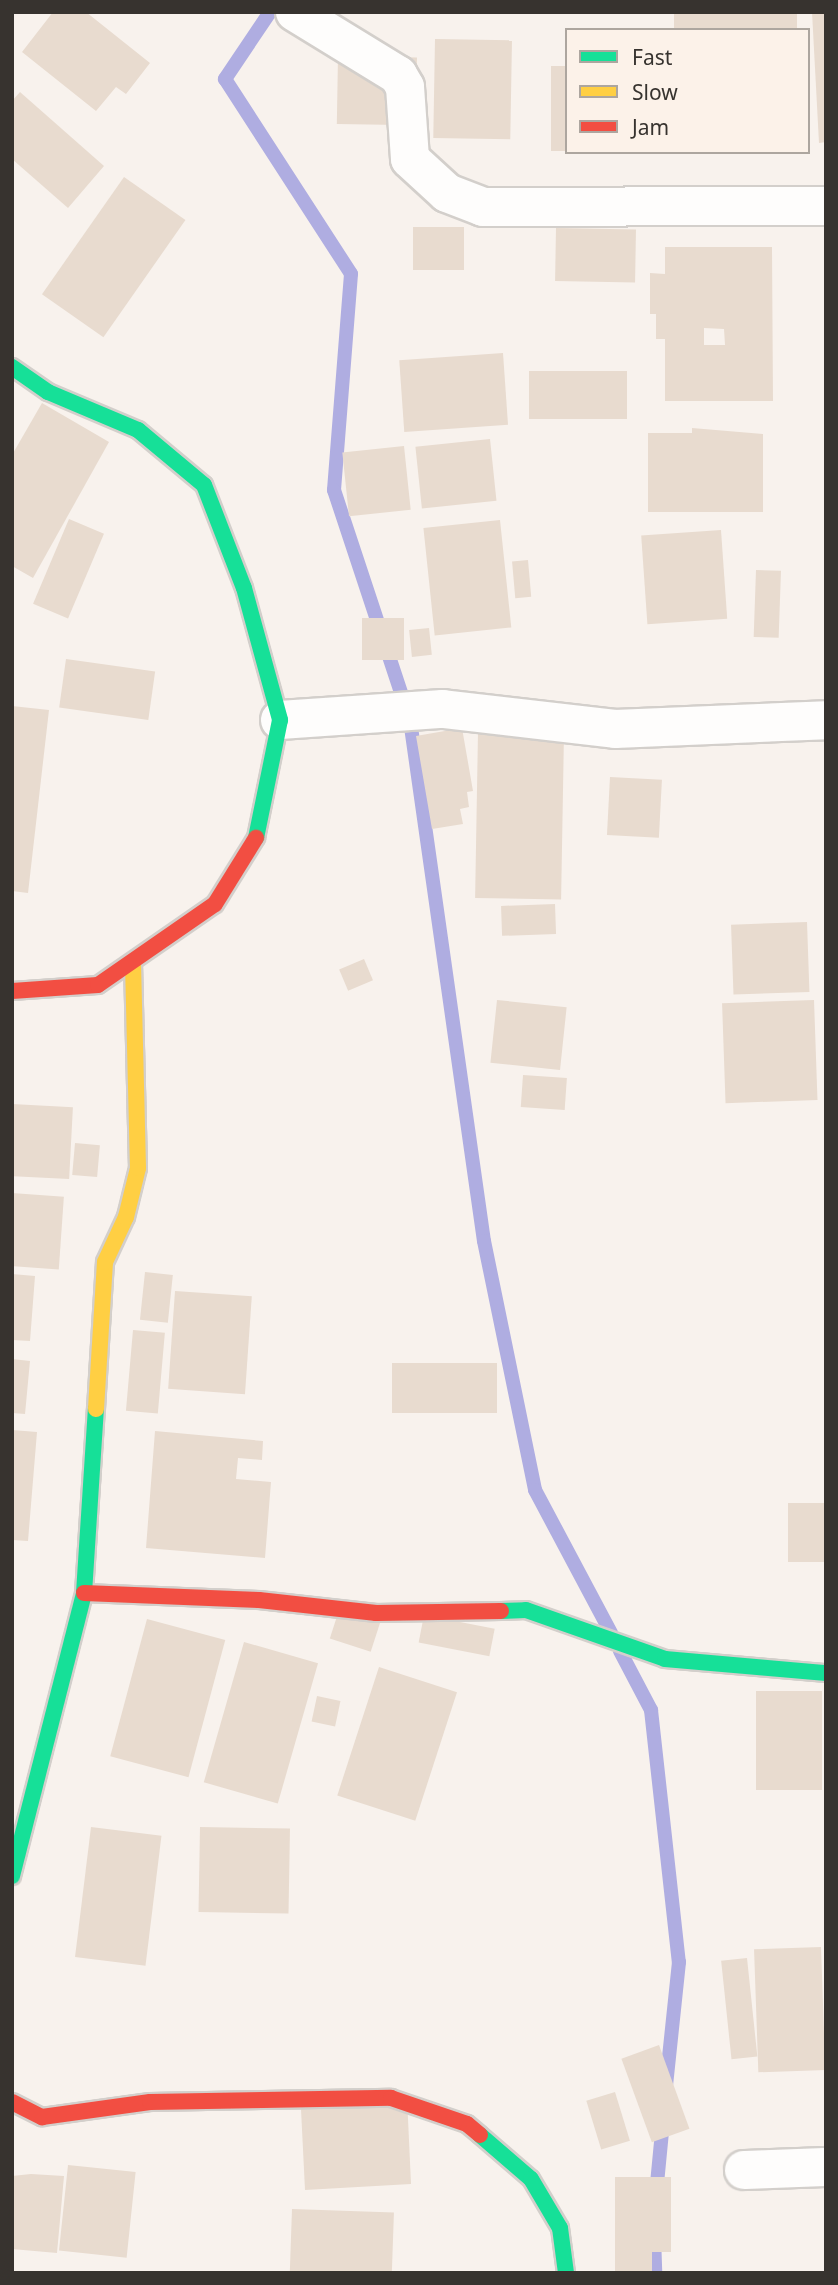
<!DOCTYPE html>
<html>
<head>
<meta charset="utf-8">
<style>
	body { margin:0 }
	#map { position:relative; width:838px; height:2285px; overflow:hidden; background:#f8f2ed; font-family:"Noto Sans",sans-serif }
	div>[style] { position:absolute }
	.stream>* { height:14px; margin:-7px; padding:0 7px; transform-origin:7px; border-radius:7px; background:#afade1 }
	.building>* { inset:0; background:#e8dbcf; transform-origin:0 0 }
	.roads { filter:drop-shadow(2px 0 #d3cfcb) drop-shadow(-2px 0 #d3cfcb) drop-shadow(0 2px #d3cfcb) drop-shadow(0 -2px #d3cfcb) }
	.street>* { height:38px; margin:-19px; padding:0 19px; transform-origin:19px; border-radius:19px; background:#fefdfc }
	.fast>* { height:16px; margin:-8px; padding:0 8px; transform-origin:8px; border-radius:8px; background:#16e098 }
	.slow>* { height:16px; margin:-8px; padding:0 8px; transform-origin:8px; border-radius:8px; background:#ffcf43 }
	.jam>* { height:16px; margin:-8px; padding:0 8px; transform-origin:8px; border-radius:8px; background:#f24e42 }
	span { translate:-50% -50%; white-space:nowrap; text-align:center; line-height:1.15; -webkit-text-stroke:6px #fcf2e9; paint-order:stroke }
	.frame { position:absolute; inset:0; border:14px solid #37332f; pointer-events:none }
	.legend { position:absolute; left:565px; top:28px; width:245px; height:126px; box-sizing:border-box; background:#fcf2e9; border:2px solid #ada69f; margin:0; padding:9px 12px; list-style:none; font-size:21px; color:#37332f }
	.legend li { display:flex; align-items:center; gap:14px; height:35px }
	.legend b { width:35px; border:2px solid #ada69f }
</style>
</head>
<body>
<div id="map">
	<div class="stream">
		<i style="left:270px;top:12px;width:81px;rotate:123.9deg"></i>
		<i style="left:225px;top:79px;width:232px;rotate:57.1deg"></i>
		<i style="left:351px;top:274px;width:217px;rotate:94.5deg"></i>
		<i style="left:334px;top:490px;width:242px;rotate:71.7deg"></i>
		<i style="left:410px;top:720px;width:526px;rotate:81.92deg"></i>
		<i style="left:484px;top:1241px;width:254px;rotate:78.4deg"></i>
		<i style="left:535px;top:1490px;width:162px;rotate:62deg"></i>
		<i style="left:620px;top:1651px;width:67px;rotate:62.3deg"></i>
		<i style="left:651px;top:1710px;width:254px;rotate:83.7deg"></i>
		<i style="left:679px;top:1962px;width:125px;rotate:96deg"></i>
		<i style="left:656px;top:2194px;width:73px;rotate:-84.5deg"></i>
		<i style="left:654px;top:2236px;width:37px;rotate:88deg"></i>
	</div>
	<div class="building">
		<i style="clip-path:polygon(53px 12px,86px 12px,150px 63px,126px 94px,116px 87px,96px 111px,22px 52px)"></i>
		<i style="left:674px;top:12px;width:123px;height:18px"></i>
		<i style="clip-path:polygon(812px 12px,826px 12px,826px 142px,819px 143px)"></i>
		<i style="left:435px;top:39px;width:77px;height:99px;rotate:1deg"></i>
		<i style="left:338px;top:56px;width:79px;height:68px;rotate:1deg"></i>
		<i style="left:551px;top:66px;width:16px;height:85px"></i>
		<i style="clip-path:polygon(20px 92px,104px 166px,68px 208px,12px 159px,12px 101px)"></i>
		<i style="left:124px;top:177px;width:75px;height:143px;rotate:35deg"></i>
		<i style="left:413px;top:227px;width:51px;height:43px"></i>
		<i style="left:556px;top:228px;width:80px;height:53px;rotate:1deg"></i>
		<i style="clip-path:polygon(evenodd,665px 247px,772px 247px,773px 401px,665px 401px,665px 339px,656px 339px,656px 314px,650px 314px,650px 273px,665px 274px,665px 247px,704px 328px,724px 329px,725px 345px,704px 345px,704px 328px)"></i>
		<i style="left:503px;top:353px;width:72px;height:104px;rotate:86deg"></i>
		<i style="left:529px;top:371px;width:98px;height:48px"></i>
		<i style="clip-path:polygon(42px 403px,109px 442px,33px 578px,12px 566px,12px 455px)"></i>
		<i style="clip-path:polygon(692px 428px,763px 434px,763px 512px,648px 512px,648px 433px,692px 433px)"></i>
		<i style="left:490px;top:439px;width:62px;height:75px;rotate:84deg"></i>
		<i style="left:404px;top:446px;width:64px;height:62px;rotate:84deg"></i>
		<i style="left:69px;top:519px;width:38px;height:92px;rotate:23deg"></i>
		<i style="left:500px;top:520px;width:108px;height:77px;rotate:84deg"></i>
		<i style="left:721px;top:530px;width:89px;height:80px;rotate:86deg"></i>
		<i style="left:528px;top:560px;width:37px;height:16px;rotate:85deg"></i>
		<i style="left:756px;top:570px;width:25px;height:67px;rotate:2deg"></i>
		<i style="left:362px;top:618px;width:42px;height:42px"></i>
		<i style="left:429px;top:628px;width:27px;height:20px;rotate:84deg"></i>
		<i style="left:66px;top:659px;width:90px;height:49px;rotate:8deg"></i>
		<i style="clip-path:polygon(12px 706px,49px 710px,28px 893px,12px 891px)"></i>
		<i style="clip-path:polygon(462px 728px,473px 791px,467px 792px,469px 807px,460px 809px,463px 824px,432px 829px,416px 736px)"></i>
		<i style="left:478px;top:732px;width:86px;height:166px;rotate:1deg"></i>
		<i style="left:610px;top:777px;width:52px;height:58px;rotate:3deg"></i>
		<i style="left:555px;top:904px;width:30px;height:54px;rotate:88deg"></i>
		<i style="left:807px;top:922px;width:70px;height:76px;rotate:88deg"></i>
		<i style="left:364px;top:959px;width:23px;height:27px;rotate:67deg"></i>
		<i style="left:497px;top:1000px;width:70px;height:63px;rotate:6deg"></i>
		<i style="left:814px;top:1000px;width:100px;height:92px;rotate:88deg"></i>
		<i style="left:523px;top:1075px;width:44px;height:32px;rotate:4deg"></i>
		<i style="left:12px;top:1104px;width:61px;height:72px;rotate:3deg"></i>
		<i style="left:75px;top:1143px;width:25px;height:32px;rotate:5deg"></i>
		<i style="left:12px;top:1193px;width:52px;height:73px;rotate:4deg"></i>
		<i style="left:145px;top:1272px;width:28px;height:48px;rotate:6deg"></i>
		<i style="clip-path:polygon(12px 1274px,35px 1276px,30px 1341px,12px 1340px)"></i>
		<i style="left:175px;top:1291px;width:77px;height:98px;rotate:4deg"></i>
		<i style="left:133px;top:1330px;width:32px;height:81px;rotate:5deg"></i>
		<i style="clip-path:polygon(12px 1359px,30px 1361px,25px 1414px,12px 1413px)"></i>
		<i style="left:392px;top:1363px;width:105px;height:50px"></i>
		<i style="clip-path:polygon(12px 1430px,37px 1432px,28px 1541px,12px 1540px)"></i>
		<i style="clip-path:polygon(155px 1431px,263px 1441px,262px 1460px,238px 1458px,236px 1479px,271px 1482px,265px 1558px,146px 1548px)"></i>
		<i style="left:826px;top:1503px;width:59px;height:38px;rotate:90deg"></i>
		<i style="left:340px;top:1607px;width:43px;height:33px;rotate:18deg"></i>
		<i style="left:424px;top:1615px;width:72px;height:28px;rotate:11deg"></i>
		<i style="left:147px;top:1619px;width:81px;height:142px;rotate:15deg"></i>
		<i style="left:244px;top:1642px;width:77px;height:146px;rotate:16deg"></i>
		<i style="left:379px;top:1667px;width:82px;height:135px;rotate:18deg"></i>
		<i style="left:756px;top:1691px;width:66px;height:99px"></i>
		<i style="left:317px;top:1696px;width:24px;height:26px;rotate:12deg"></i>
		<i style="left:91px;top:1827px;width:71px;height:131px;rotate:7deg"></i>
		<i style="left:200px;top:1827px;width:90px;height:85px;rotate:1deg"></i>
		<i style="left:821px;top:1947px;width:123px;height:67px;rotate:88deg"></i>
		<i style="left:747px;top:1958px;width:99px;height:26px;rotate:84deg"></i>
		<i style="left:659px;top:2045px;width:89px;height:40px;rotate:70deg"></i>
		<i style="clip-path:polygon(300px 2089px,407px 2097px,411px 2184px,305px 2190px)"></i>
		<i style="left:615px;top:2092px;width:51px;height:30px;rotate:73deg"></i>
		<i style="left:68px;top:2165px;width:68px;height:86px;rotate:6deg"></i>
		<i style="clip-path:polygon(31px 2174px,64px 2176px,57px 2253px,12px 2249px,12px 2176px)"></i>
		<i style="clip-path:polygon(615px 2177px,671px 2177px,671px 2252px,652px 2252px,652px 2273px,615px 2273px)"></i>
		<i style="left:292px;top:2209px;width:102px;height:64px;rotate:2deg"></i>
	</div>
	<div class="roads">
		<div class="street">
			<i style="left:295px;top:12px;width:121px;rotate:31.5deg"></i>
			<i style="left:398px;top:75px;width:14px;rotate:60deg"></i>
			<i style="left:405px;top:87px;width:72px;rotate:86deg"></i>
			<i style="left:410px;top:159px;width:50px;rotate:42.6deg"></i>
			<i style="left:447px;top:193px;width:39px;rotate:21deg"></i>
			<i style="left:483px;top:207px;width:343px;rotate:-0.2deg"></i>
			<i style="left:280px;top:720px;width:163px;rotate:-3.9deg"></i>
			<i style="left:443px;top:709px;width:173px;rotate:6.6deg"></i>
			<i style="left:615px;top:729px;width:211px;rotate:-2.4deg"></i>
			<i style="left:744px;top:2170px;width:82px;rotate:-2.1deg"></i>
		</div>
		<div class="fast">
			<i style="left:12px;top:367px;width:44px;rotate:34.8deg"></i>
			<i style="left:48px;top:392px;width:98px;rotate:22.9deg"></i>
			<i style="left:138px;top:430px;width:86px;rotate:39.8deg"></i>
			<i style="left:204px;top:485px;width:110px;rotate:68.8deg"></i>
			<i style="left:244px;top:588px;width:137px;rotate:74.7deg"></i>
			<i style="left:280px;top:720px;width:120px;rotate:101.5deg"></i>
			<i style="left:501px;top:1611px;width:25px;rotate:-2deg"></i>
			<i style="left:526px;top:1610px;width:147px;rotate:19.4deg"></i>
			<i style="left:665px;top:1659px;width:162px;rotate:5deg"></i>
			<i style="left:12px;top:1876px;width:292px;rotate:-75.7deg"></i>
			<i style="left:84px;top:1593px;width:184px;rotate:-86.3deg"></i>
			<i style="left:480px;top:2135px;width:67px;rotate:40.8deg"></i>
			<i style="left:531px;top:2179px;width:57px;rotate:59.4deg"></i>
			<i style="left:560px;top:2228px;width:45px;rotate:82.4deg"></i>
		</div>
		<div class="slow">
			<i style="left:96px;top:1409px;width:147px;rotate:-86.5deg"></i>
			<i style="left:105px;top:1262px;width:50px;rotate:-65deg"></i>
			<i style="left:126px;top:1217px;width:50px;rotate:-76.2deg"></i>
			<i style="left:138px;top:1168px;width:202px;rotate:-91.4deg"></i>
		</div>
		<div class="jam">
			<i style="left:12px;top:991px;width:86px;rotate:-4deg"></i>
			<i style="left:98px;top:985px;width:142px;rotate:-34.7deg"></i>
			<i style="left:215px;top:904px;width:78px;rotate:-58.2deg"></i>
			<i style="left:84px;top:1593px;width:175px;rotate:2.3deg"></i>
			<i style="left:259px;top:1600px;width:118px;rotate:6.3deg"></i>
			<i style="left:376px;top:1613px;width:125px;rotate:-0.9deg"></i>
			<i style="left:12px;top:2102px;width:34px;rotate:27deg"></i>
			<i style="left:42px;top:2117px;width:109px;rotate:-7.9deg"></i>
			<i style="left:150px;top:2102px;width:241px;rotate:-1deg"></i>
			<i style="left:391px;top:2098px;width:80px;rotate:18.9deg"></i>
			<i style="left:467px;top:2124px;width:17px;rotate:40deg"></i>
		</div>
	</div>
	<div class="frame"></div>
	<ul class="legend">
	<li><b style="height:9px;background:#16e098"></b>Fast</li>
	<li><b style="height:9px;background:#ffcf43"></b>Slow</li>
	<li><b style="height:9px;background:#f24e42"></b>Jam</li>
	</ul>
</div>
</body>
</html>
